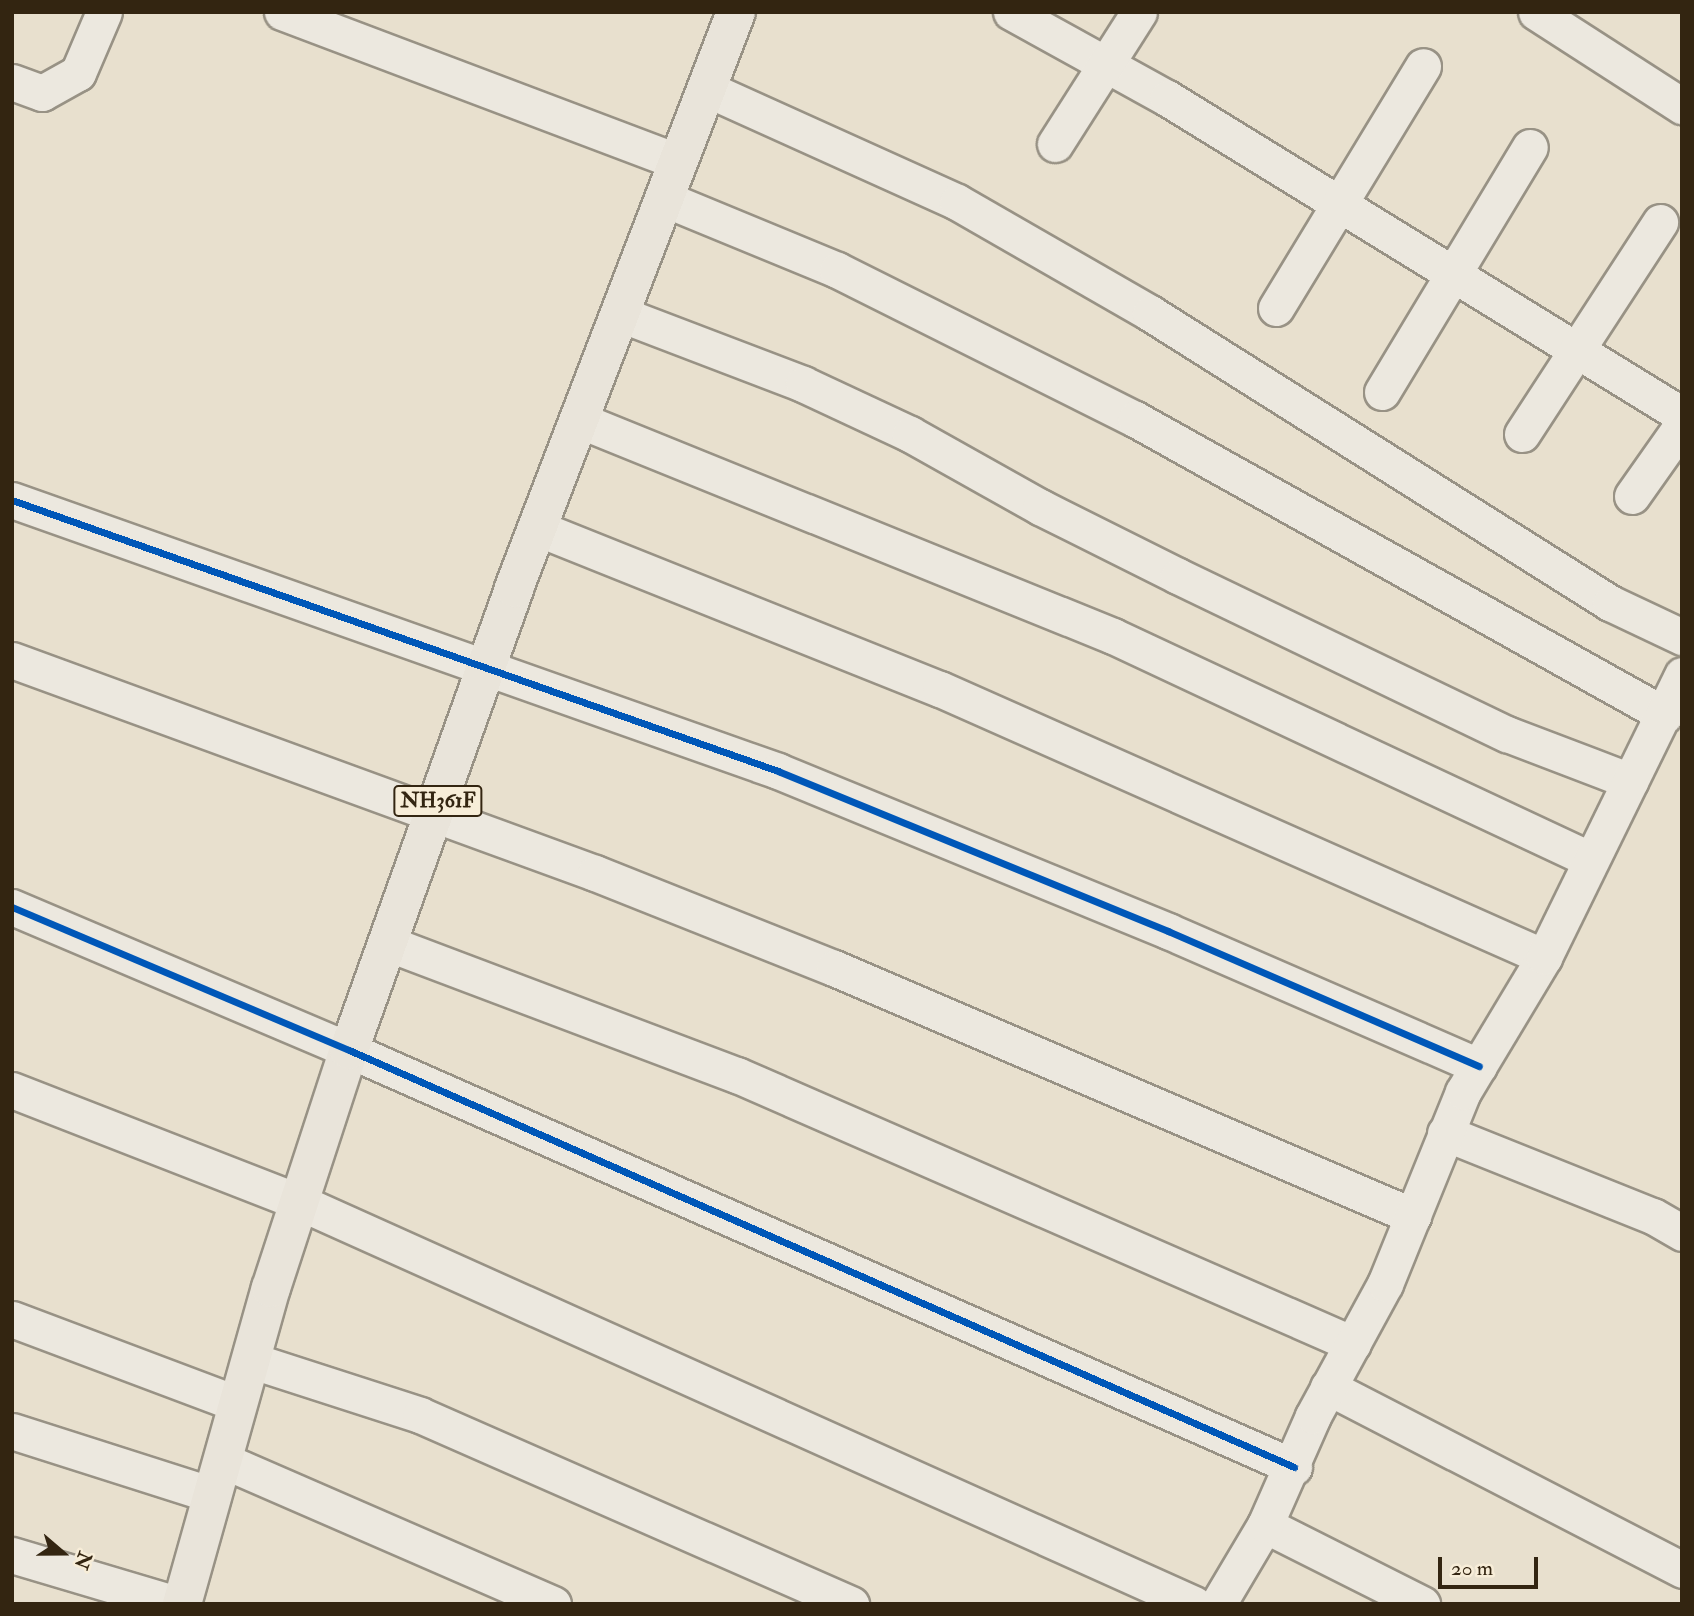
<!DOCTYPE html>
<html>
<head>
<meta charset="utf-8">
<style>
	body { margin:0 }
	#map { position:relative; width:1694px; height:1616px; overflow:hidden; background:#e8e0ce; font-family:"IM FELL Double Pica",serif }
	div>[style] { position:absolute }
	.roads { filter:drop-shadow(2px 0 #989285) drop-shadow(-2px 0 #989285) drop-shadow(0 2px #989285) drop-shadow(0 -2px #989285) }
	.street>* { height:35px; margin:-17.5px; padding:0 17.5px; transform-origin:17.5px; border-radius:17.5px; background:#ece8df }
	.highway>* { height:38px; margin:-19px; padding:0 19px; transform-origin:19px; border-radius:19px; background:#e9e4da }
	.cycleway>* { height:7px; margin:-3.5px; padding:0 3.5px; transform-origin:3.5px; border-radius:3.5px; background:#0057b8 }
	span { translate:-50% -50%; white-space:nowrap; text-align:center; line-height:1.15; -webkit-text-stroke:7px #f7edd8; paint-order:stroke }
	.shield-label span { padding:2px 5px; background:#f7edd8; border:2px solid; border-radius:5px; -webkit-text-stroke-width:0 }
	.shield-label { font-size:21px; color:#332511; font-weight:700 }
	.frame { position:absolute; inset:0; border:14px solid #332511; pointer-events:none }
	.north { position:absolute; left:28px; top:1518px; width:70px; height:70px; -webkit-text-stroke:5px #f7edd8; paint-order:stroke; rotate:110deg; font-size:19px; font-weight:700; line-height:28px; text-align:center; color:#332511 }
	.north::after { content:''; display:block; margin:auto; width:24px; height:32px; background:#332511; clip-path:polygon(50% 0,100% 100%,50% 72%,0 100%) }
	.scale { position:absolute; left:1438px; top:1557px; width:100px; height:32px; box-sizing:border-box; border:4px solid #332511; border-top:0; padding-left:9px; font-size:21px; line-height:24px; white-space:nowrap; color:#332511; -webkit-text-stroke:5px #f7edd8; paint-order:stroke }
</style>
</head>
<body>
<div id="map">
	<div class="roads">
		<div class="street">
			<i style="left:282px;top:12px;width:424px;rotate:20.7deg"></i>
			<i style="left:1011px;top:12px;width:178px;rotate:28.9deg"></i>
			<i style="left:1167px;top:98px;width:605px;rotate:31.61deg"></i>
			<i style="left:1536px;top:12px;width:174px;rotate:32.8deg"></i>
			<i style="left:12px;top:82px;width:32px;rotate:20deg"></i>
			<i style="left:42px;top:93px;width:41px;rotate:-29.1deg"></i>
			<i style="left:78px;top:73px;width:66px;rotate:-66.9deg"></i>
			<i style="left:707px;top:89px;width:274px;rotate:24.3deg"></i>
			<i style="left:957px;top:202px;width:223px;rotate:29.9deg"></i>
			<i style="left:1150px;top:313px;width:544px;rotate:32.23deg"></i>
			<i style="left:1610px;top:603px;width:80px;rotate:25.3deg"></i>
			<i style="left:1055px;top:144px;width:156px;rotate:-57.5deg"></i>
			<i style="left:665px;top:199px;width:186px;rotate:22.4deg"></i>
			<i style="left:837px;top:270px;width:333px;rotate:26.6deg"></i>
			<i style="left:1135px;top:419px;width:607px;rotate:29.18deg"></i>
			<i style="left:1276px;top:308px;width:283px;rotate:-58.7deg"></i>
			<i style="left:620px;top:314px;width:196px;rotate:20.9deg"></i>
			<i style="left:803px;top:384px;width:118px;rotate:25deg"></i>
			<i style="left:910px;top:434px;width:149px;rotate:29.3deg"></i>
			<i style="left:1040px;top:507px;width:154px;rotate:26.6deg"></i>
			<i style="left:1178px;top:576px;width:365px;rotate:25.7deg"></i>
			<i style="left:1507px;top:734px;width:132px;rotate:20.9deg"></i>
			<i style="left:1382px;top:392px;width:286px;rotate:-58.9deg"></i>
			<i style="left:579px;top:420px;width:576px;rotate:22.02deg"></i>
			<i style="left:1113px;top:636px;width:526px;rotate:25.1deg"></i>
			<i style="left:1522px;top:434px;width:253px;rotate:-56.9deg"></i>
			<i style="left:1632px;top:496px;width:87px;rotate:-54.8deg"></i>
			<i style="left:12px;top:500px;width:813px;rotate:19.48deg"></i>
			<i style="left:778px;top:771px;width:422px;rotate:22.3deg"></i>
			<i style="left:1168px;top:931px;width:339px;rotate:23.5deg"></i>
			<i style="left:537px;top:528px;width:434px;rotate:21.8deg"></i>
			<i style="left:940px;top:689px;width:661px;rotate:23.93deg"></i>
			<i style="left:12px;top:660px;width:621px;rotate:20.07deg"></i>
			<i style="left:595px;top:873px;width:257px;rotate:21.7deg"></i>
			<i style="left:834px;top:968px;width:630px;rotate:23.19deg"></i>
			<i style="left:12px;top:907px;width:366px;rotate:23deg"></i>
			<i style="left:349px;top:1050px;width:1033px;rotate:23.81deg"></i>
			<i style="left:387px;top:943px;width:374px;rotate:20.7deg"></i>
			<i style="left:737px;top:1075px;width:672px;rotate:23.59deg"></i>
			<i style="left:12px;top:1090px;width:308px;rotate:21.3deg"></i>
			<i style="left:299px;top:1202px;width:981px;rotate:24.19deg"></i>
			<i style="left:1445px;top:1133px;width:224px;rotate:21.8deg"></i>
			<i style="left:1653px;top:1216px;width:34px;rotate:30deg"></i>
			<i style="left:12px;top:1319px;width:241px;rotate:20.6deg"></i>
			<i style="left:250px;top:1360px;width:179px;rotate:17.9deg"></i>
			<i style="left:420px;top:1415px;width:471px;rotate:23.7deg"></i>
			<i style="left:1328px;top:1387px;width:399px;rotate:27.3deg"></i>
			<i style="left:12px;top:1431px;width:211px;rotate:17.7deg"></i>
			<i style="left:222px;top:1460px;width:361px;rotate:23.5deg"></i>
			<i style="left:1265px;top:1525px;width:176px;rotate:26.7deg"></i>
			<i style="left:12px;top:1555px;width:171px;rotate:16.6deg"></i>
			<i style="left:1218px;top:1604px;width:92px;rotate:-59.3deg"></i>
			<i style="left:1265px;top:1525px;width:119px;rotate:-66.2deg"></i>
			<i style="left:1313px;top:1416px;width:150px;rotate:-61.4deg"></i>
			<i style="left:1385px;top:1284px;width:207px;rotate:-67.9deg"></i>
			<i style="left:1463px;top:1092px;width:157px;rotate:-59deg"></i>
			<i style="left:1544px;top:957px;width:314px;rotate:-63.9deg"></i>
		</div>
		<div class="highway">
			<i style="left:182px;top:1604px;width:328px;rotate:-74.3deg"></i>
			<i style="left:271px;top:1288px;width:250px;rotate:-71.9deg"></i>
			<i style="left:349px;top:1050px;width:491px;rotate:-70.3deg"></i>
			<i style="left:514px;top:588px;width:617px;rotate:-68.92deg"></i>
		</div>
	</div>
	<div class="cycleway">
		<i style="left:12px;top:500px;width:813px;rotate:19.48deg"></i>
		<i style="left:778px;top:771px;width:422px;rotate:22.3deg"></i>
		<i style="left:1168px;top:931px;width:339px;rotate:23.5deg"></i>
		<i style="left:12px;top:907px;width:366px;rotate:23deg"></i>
		<i style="left:349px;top:1050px;width:1033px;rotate:23.81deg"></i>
	</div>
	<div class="shield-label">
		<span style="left:438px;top:801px">NH361F</span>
	</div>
	<div class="frame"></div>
	<div class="north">N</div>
	<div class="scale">20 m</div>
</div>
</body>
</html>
